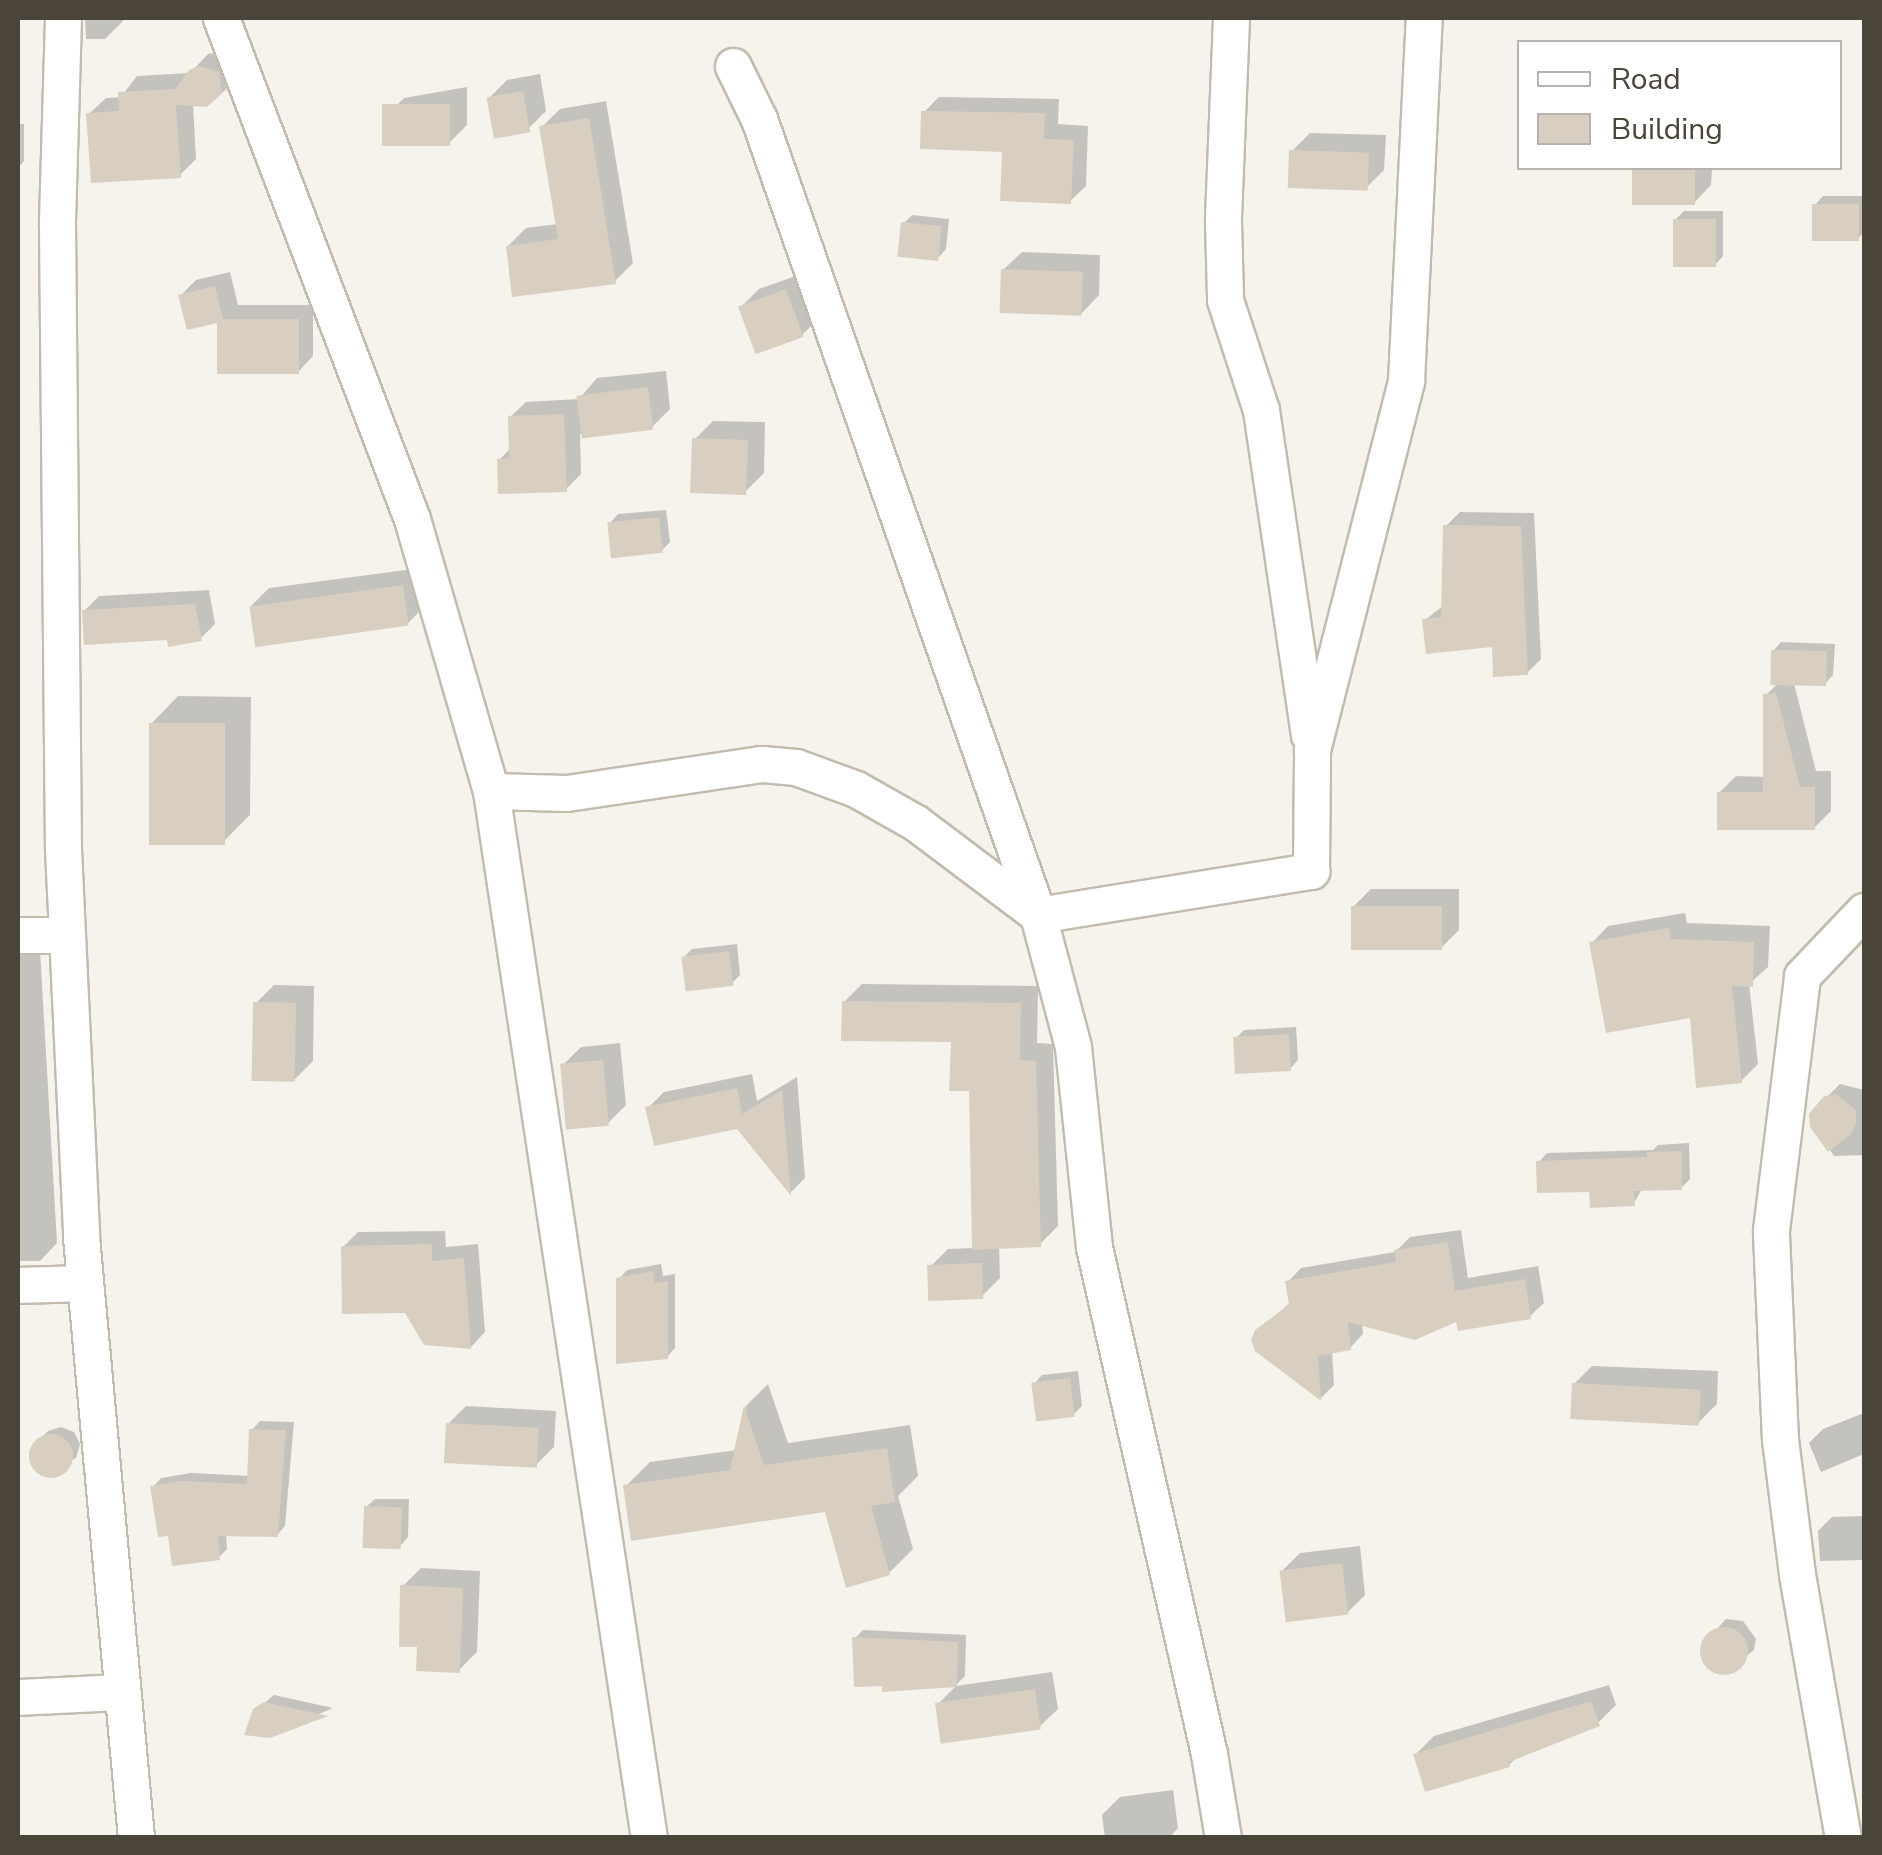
<!DOCTYPE html>
<html>
<head>
<meta charset="utf-8">
<style>
	body { margin:0 }
	#map { position:relative; width:1882px; height:1855px; overflow:hidden; background:#f6f3ec; font-family:"Nunito Sans",sans-serif }
	div>[style] { position:absolute }
	.shadow>* { inset:0; background:#0003 }
	.building>* { inset:0; background:#d8cfc1; transform-origin:0 0 }
	.round { border-radius:50% }
	.roads { filter:drop-shadow(2px 0 #c2bbae) drop-shadow(-2px 0 #c2bbae) drop-shadow(0 2px #c2bbae) drop-shadow(0 -2px #c2bbae) }
	.street>* { height:35px; margin:-17.5px; padding:0 17.5px; transform-origin:17.5px; border-radius:17.5px; background:#fff }
	span { translate:-50% -50%; white-space:nowrap; text-align:center; line-height:1.15; -webkit-text-stroke:10px #fff; paint-order:stroke }
	.frame { position:absolute; inset:0; border:20px solid #4b4439; pointer-events:none }
	.legend { position:absolute; left:1517px; top:40px; width:325px; height:130px; box-sizing:border-box; background:#fff; border:2px solid #b7b4b0; margin:0; padding:12px 18px; list-style:none; font-size:30px; color:#4b4439 }
	.legend li { display:flex; align-items:center; gap:20px; height:50px }
	.legend b { width:50px; border:2px solid #b7b4b0 }
</style>
</head>
<body>
<div id="map">
	<div class="shadow">
		<i style="clip-path:polygon(85px 18px,123px 18px,123px 21px,105px 39px,86px 39px)"></i>
		<i style="clip-path:polygon(227px 51px,232px 83px,215px 100px,193px 104px,196px 159px,180px 175px,89px 114px,106px 98px,121px 97px,137px 76px,190px 73px,208px 54px)"></i>
		<i style="clip-path:polygon(540px 74px,546px 111px,528px 129px,489px 98px,507px 80px)"></i>
		<i style="clip-path:polygon(467px 87px,467px 125px,448px 144px,386px 116px,404px 98px)"></i>
		<i style="clip-path:polygon(939px 97px,1059px 99px,1058px 124px,1088px 126px,1086px 186px,1070px 201px,1005px 149px,924px 112px)"></i>
		<i style="clip-path:polygon(606px 101px,633px 263px,615px 281px,508px 246px,526px 228px,558px 224px,542px 127px,560px 109px)"></i>
		<i style="clip-path:polygon(18px 124px,24px 124px,24px 161px,18px 168px)"></i>
		<i style="clip-path:polygon(1310px 133px,1386px 135px,1384px 170px,1366px 188px,1292px 151px)"></i>
		<i style="clip-path:polygon(1635px 168px,1712px 168px,1711px 185px,1693px 204px,1634px 202px)"></i>
		<i style="clip-path:polygon(1823px 196px,1864px 196px,1864px 232px,1858px 239px,1815px 205px)"></i>
		<i style="clip-path:polygon(1684px 211px,1723px 211px,1723px 256px,1715px 265px,1675px 220px)"></i>
		<i style="clip-path:polygon(912px 215px,949px 219px,946px 249px,938px 258px,903px 224px)"></i>
		<i style="clip-path:polygon(1022px 252px,1100px 255px,1099px 295px,1081px 314px,1003px 270px)"></i>
		<i style="clip-path:polygon(230px 272px,238px 305px,313px 305px,313px 356px,298px 372px,181px 295px,196px 280px)"></i>
		<i style="clip-path:polygon(804px 273px,820px 317px,802px 335px,741px 307px,759px 289px)"></i>
		<i style="clip-path:polygon(666px 371px,670px 409px,652px 427px,580px 434px,581px 474px,566px 489px,499px 460px,511px 448px,510px 417px,526px 402px,579px 399px,597px 378px)"></i>
		<i style="clip-path:polygon(713px 421px,765px 422px,764px 473px,746px 491px,695px 439px)"></i>
		<i style="clip-path:polygon(666px 510px,670px 542px,661px 551px,610px 523px,618px 514px)"></i>
		<i style="clip-path:polygon(1460px 512px,1534px 513px,1541px 659px,1527px 673px,1494px 644px,1425px 620px,1444px 605px,1446px 526px)"></i>
		<i style="clip-path:polygon(421px 568px,425px 606px,407px 624px,251px 606px,269px 588px)"></i>
		<i style="clip-path:polygon(209px 590px,215px 624px,200px 639px,169px 638px,84px 611px,99px 596px)"></i>
		<i style="clip-path:polygon(1781px 642px,1835px 644px,1833px 675px,1825px 684px,1794px 683px,1816px 771px,1831px 771px,1831px 811px,1814px 828px,1719px 793px,1736px 776px,1766px 777px,1766px 695px,1778px 683px,1773px 651px)"></i>
		<i style="clip-path:polygon(178px 696px,251px 697px,250px 815px,223px 842px,151px 724px)"></i>
		<i style="clip-path:polygon(1371px 889px,1459px 889px,1459px 930px,1441px 948px,1353px 907px)"></i>
		<i style="clip-path:polygon(1685px 913px,1687px 923px,1770px 926px,1768px 967px,1749px 984px,1758px 1064px,1741px 1081px,1692px 1015px,1592px 943px,1608px 926px)"></i>
		<i style="clip-path:polygon(737px 944px,740px 975px,732px 983px,684px 957px,692px 949px)"></i>
		<i style="clip-path:polygon(40px 950px,57px 1243px,40px 1261px,18px 1261px,18px 951px)"></i>
		<i style="clip-path:polygon(862px 984px,1038px 986px,1037px 1043px,1053px 1044px,1058px 1226px,1040px 1244px,999px 1246px,1000px 1278px,982px 1296px,930px 1267px,948px 1249px,974px 1248px,972px 1088px,953px 1040px,844px 1002px)"></i>
		<i style="clip-path:polygon(274px 985px,314px 986px,313px 1061px,295px 1079px,256px 1003px)"></i>
		<i style="clip-path:polygon(1296px 1027px,1298px 1060px,1290px 1069px,1235px 1039px,1244px 1030px)"></i>
		<i style="clip-path:polygon(620px 1043px,626px 1105px,608px 1123px,563px 1065px,581px 1047px)"></i>
		<i style="clip-path:polygon(752px 1074px,757px 1101px,797px 1077px,805px 1178px,791px 1192px,738px 1127px,648px 1108px,664px 1092px)"></i>
		<i style="clip-path:polygon(1840px 1084px,1864px 1090px,1864px 1155px,1834px 1156px,1813px 1126px,1826px 1098px)"></i>
		<i style="clip-path:polygon(1689px 1143px,1690px 1179px,1681px 1188px,1642px 1189px,1634px 1203px,1591px 1190px,1539px 1162px,1547px 1153px,1653px 1150px,1658px 1145px)"></i>
		<i style="clip-path:polygon(1461px 1230px,1468px 1278px,1538px 1266px,1544px 1303px,1530px 1316px,1362px 1323px,1363px 1334px,1350px 1348px,1332px 1351px,1334px 1385px,1321px 1398px,1257px 1350px,1257px 1331px,1291px 1302px,1288px 1282px,1301px 1268px,1395px 1252px,1410px 1237px)"></i>
		<i style="clip-path:polygon(445px 1231px,446px 1247px,478px 1244px,485px 1332px,471px 1347px,406px 1310px,343px 1247px,358px 1232px)"></i>
		<i style="clip-path:polygon(661px 1264px,663px 1276px,675px 1274px,675px 1348px,667px 1357px,619px 1279px,627px 1270px)"></i>
		<i style="clip-path:polygon(1592px 1366px,1718px 1371px,1717px 1404px,1699px 1422px,1574px 1384px)"></i>
		<i style="clip-path:polygon(1078px 1371px,1082px 1406px,1074px 1414px,1034px 1384px,1042px 1375px)"></i>
		<i style="clip-path:polygon(768px 1384px,788px 1443px,910px 1425px,918px 1476px,898px 1496px,913px 1549px,889px 1573px,826px 1510px,626px 1486px,650px 1462px,737px 1450px,746px 1406px)"></i>
		<i style="clip-path:polygon(466px 1406px,556px 1411px,554px 1447px,536px 1465px,448px 1424px)"></i>
		<i style="clip-path:polygon(1864px 1413px,1864px 1454px,1821px 1472px,1809px 1443px,1823px 1429px)"></i>
		<i style="clip-path:polygon(260px 1421px,294px 1422px,285px 1526px,277px 1535px,226px 1534px,227px 1549px,218px 1558px,170px 1533px,153px 1487px,161px 1478px,191px 1473px,250px 1476px,252px 1430px)"></i>
		<i style="clip-path:polygon(61px 1427px,74px 1432px,80px 1444px,76px 1458px,46px 1475px,35px 1467px,29px 1452px,48px 1431px)"></i>
		<i style="clip-path:polygon(375px 1499px,409px 1499px,408px 1537px,400px 1546px,366px 1507px)"></i>
		<i style="clip-path:polygon(1864px 1516px,1864px 1560px,1820px 1561px,1818px 1531px,1832px 1517px)"></i>
		<i style="clip-path:polygon(1360px 1546px,1365px 1595px,1347px 1613px,1282px 1571px,1300px 1553px)"></i>
		<i style="clip-path:polygon(421px 1568px,480px 1571px,477px 1652px,459px 1670px,419px 1645px,403px 1586px)"></i>
		<i style="clip-path:polygon(1726px 1619px,1743px 1621px,1756px 1639px,1754px 1650px,1727px 1672px,1716px 1670px,1703px 1653px,1705px 1642px)"></i>
		<i style="clip-path:polygon(863px 1630px,966px 1635px,965px 1676px,956px 1685px,855px 1638px)"></i>
		<i style="clip-path:polygon(1052px 1672px,1058px 1709px,1039px 1727px,938px 1704px,956px 1686px)"></i>
		<i style="clip-path:polygon(1609px 1685px,1616px 1705px,1598px 1723px,1519px 1755px,1509px 1765px,1416px 1754px,1434px 1736px)"></i>
		<i style="clip-path:polygon(274px 1695px,333px 1708px,270px 1735px,255px 1711px)"></i>
		<i style="clip-path:polygon(1173px 1790px,1178px 1828px,1169px 1838px,1105px 1838px,1102px 1815px,1120px 1797px)"></i>
	</div>
	<div class="building">
		<i style="clip-path:polygon(199px 66px,219px 72px,222px 93px,207px 107px,176px 105px,181px 178px,91px 183px,86px 113px,119px 111px,118px 92px,175px 89px,189px 70px)"></i>
		<i style="left:523px;top:91px;width:42px;height:37px;rotate:80deg"></i>
		<i style="left:450px;top:104px;width:42px;height:68px;rotate:90deg"></i>
		<i style="clip-path:polygon(921px 111px,1045px 113px,1044px 139px,1074px 140px,1071px 204px,1000px 201px,1002px 152px,920px 149px)"></i>
		<i style="clip-path:polygon(589px 118px,616px 284px,512px 297px,506px 246px,558px 239px,539px 126px)"></i>
		<i style="left:1289px;top:150px;width:80px;height:38px;rotate:2deg"></i>
		<i style="left:1632px;top:168px;width:63px;height:37px"></i>
		<i style="left:1812px;top:204px;width:47px;height:37px"></i>
		<i style="left:1673px;top:219px;width:43px;height:48px"></i>
		<i style="left:901px;top:222px;width:41px;height:35px;rotate:6deg"></i>
		<i style="left:1001px;top:269px;width:82px;height:44px;rotate:2deg"></i>
		<i style="clip-path:polygon(215px 286px,223px 319px,299px 319px,299px 374px,217px 374px,217px 323px,187px 330px,178px 295px)"></i>
		<i style="left:786px;top:289px;width:51px;height:51px;rotate:70deg"></i>
		<i style="left:648px;top:387px;width:43px;height:72px;rotate:83deg"></i>
		<i style="clip-path:polygon(564px 414px,567px 492px,498px 494px,497px 459px,509px 458px,508px 416px)"></i>
		<i style="left:692px;top:438px;width:56px;height:55px;rotate:2deg"></i>
		<i style="left:659px;top:517px;width:36px;height:52px;rotate:84deg"></i>
		<i style="clip-path:polygon(1443px 525px,1521px 526px,1528px 675px,1493px 677px,1492px 647px,1426px 654px,1422px 619px,1441px 617px)"></i>
		<i style="left:403px;top:585px;width:41px;height:155px;rotate:82deg"></i>
		<i style="clip-path:polygon(195px 604px,202px 641px,168px 647px,167px 640px,84px 645px,82px 610px)"></i>
		<i style="left:1771px;top:650px;width:56px;height:35px;rotate:1deg"></i>
		<i style="clip-path:polygon(1776px 693px,1800px 787px,1815px 787px,1815px 830px,1717px 830px,1717px 792px,1763px 792px,1763px 694px)"></i>
		<i style="left:149px;top:723px;width:76px;height:122px"></i>
		<i style="left:1351px;top:906px;width:91px;height:44px"></i>
		<i style="clip-path:polygon(1669px 928px,1671px 939px,1754px 942px,1753px 987px,1732px 986px,1742px 1083px,1696px 1088px,1690px 1018px,1606px 1033px,1589px 942px)"></i>
		<i style="left:729px;top:951px;width:35px;height:48px;rotate:83deg"></i>
		<i style="clip-path:polygon(842px 1001px,1021px 1003px,1020px 1060px,1036px 1061px,1041px 1247px,972px 1250px,969px 1091px,949px 1091px,951px 1042px,841px 1041px)"></i>
		<i style="left:253px;top:1002px;width:43px;height:79px;rotate:1deg"></i>
		<i style="left:1289px;top:1034px;width:37px;height:56px;rotate:87deg"></i>
		<i style="left:603px;top:1060px;width:66px;height:43px;rotate:85deg"></i>
		<i style="clip-path:polygon(737px 1088px,742px 1114px,782px 1090px,791px 1196px,737px 1129px,654px 1146px,645px 1107px)"></i>
		<i style="clip-path:polygon(1837px 1095px,1856px 1110px,1856px 1123px,1851px 1134px,1828px 1152px,1810px 1127px,1809px 1114px,1824px 1096px)"></i>
		<i style="clip-path:polygon(1682px 1151px,1682px 1190px,1634px 1191px,1635px 1206px,1590px 1208px,1589px 1192px,1537px 1193px,1536px 1161px,1647px 1157px,1647px 1152px)"></i>
		<i style="clip-path:polygon(1448px 1242px,1455px 1291px,1525px 1279px,1531px 1319px,1458px 1331px,1456px 1322px,1415px 1340px,1348px 1322px,1351px 1350px,1318px 1356px,1321px 1401px,1255px 1351px,1251px 1340px,1255px 1330px,1289px 1305px,1285px 1281px,1396px 1262px,1394px 1250px)"></i>
		<i style="clip-path:polygon(432px 1244px,432px 1261px,464px 1258px,471px 1349px,424px 1345px,405px 1313px,342px 1314px,341px 1246px)"></i>
		<i style="left:982px;top:1263px;width:36px;height:55px;rotate:88deg"></i>
		<i style="clip-path:polygon(653px 1271px,655px 1283px,668px 1281px,668px 1359px,616px 1364px,616px 1278px)"></i>
		<i style="left:1070px;top:1378px;width:39px;height:39px;rotate:83deg"></i>
		<i style="left:1572px;top:1383px;width:129px;height:36px;rotate:3deg"></i>
		<i style="clip-path:polygon(744px 1405px,764px 1465px,887px 1448px,895px 1502px,871px 1506px,890px 1575px,846px 1588px,825px 1512px,631px 1541px,623px 1485px,730px 1470px)"></i>
		<i style="left:446px;top:1423px;width:93px;height:40px;rotate:3deg"></i>
		<i style="clip-path:polygon(249px 1429px,286px 1430px,278px 1537px,218px 1536px,220px 1560px,172px 1566px,168px 1536px,158px 1537px,150px 1486px,181px 1481px,247px 1484px)"></i>
		<i class="round" style="left:29px;top:1434px;width:44px;height:44px"></i>
		<i style="left:364px;top:1506px;width:38px;height:42px;rotate:2deg"></i>
		<i style="left:1342px;top:1563px;width:52px;height:63px;rotate:83deg"></i>
		<i style="clip-path:polygon(400px 1585px,463px 1588px,460px 1673px,416px 1671px,417px 1647px,399px 1647px)"></i>
		<i class="round" style="left:1700px;top:1627px;width:48px;height:48px"></i>
		<i style="clip-path:polygon(852px 1637px,958px 1642px,957px 1687px,882px 1692px,882px 1686px,854px 1687px)"></i>
		<i style="left:1035px;top:1689px;width:41px;height:101px;rotate:82deg"></i>
		<i style="clip-path:polygon(1591px 1701px,1600px 1726px,1509px 1762px,1510px 1767px,1425px 1792px,1413px 1754px)"></i>
		<i style="clip-path:polygon(264px 1702px,328px 1716px,270px 1738px,244px 1735px,253px 1709px)"></i>
	</div>
	<div class="roads">
		<div class="street">
			<i style="left:63px;top:18px;width:207px;rotate:91.7deg"></i>
			<i style="left:57px;top:225px;width:624px;rotate:89.45deg"></i>
			<i style="left:63px;top:849px;width:388px;rotate:87.3deg"></i>
			<i style="left:81px;top:1237px;width:604px;rotate:84.77deg"></i>
			<i style="left:221px;top:18px;width:536px;rotate:69.13deg"></i>
			<i style="left:412px;top:519px;width:283px;rotate:73.8deg"></i>
			<i style="left:491px;top:791px;width:1059px;rotate:81.42deg"></i>
			<i style="left:1231px;top:18px;width:203px;rotate:92.3deg"></i>
			<i style="left:1223px;top:221px;width:79px;rotate:88.5deg"></i>
			<i style="left:1225px;top:300px;width:116px;rotate:71.9deg"></i>
			<i style="left:1261px;top:410px;width:328px;rotate:81.6deg"></i>
			<i style="left:733px;top:66px;width:59px;rotate:63.9deg"></i>
			<i style="left:759px;top:119px;width:843px;rotate:70.68deg"></i>
			<i style="left:1038px;top:915px;width:137px;rotate:75.1deg"></i>
			<i style="left:1073px;top:1047px;width:201px;rotate:84deg"></i>
			<i style="left:1094px;top:1247px;width:520px;rotate:77.22deg"></i>
			<i style="left:1209px;top:1754px;width:85px;rotate:80.5deg"></i>
			<i style="left:491px;top:791px;width:76px;rotate:1.5deg"></i>
			<i style="left:567px;top:793px;width:197px;rotate:-8.5deg"></i>
			<i style="left:762px;top:764px;width:34px;rotate:5deg"></i>
			<i style="left:796px;top:767px;width:64px;rotate:20.1deg"></i>
			<i style="left:856px;top:789px;width:69px;rotate:29.5deg"></i>
			<i style="left:916px;top:823px;width:153px;rotate:37deg"></i>
			<i style="left:1038px;top:915px;width:277px;rotate:-9.2deg"></i>
			<i style="left:1311px;top:871px;width:121px;rotate:-89.5deg"></i>
			<i style="left:1312px;top:750px;width:381px;rotate:-75.7deg"></i>
			<i style="left:1406px;top:381px;width:363px;rotate:-87.2deg"></i>
			<i style="left:18px;top:935px;width:48px"></i>
			<i style="left:18px;top:1285px;width:66px;rotate:-1.7deg"></i>
			<i style="left:18px;top:1697px;width:104px;rotate:-2.8deg"></i>
			<i style="left:1843px;top:1838px;width:268px;rotate:-99.9deg"></i>
			<i style="left:1797px;top:1574px;width:135px;rotate:-97.2deg"></i>
			<i style="left:1780px;top:1440px;width:210px;rotate:-92.5deg"></i>
			<i style="left:1771px;top:1230px;width:256px;rotate:-83deg"></i>
			<i style="left:1802px;top:976px;width:90px;rotate:-46.4deg"></i>
		</div>
	</div>
	<div class="frame"></div>
	<ul class="legend">
	<li><b style="height:12px;background:#fff"></b>Road</li>
	<li><b style="height:28px;background:#d8cfc1"></b>Building</li>
	</ul>
</div>
</body>
</html>
